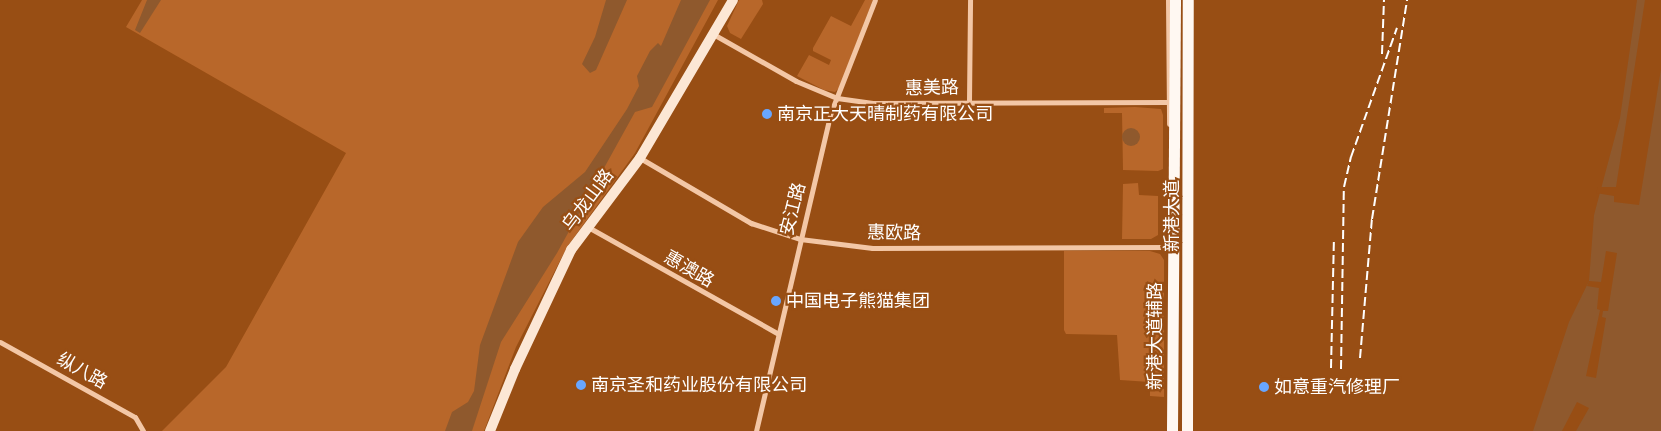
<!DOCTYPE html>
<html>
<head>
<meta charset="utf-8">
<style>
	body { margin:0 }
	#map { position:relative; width:1661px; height:431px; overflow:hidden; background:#984e14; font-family:"Archivo Narrow","Noto Sans SC",sans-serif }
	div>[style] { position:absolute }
	.green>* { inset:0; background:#b8672a }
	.water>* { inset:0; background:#8f592d }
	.round { border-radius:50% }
	.pier>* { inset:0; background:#984e14 }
	.street>* { height:5px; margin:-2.5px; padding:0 2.5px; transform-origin:2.5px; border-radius:2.5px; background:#f3c7a6 }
	.secondary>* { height:10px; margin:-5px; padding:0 5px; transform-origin:5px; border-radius:5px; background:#fce7d5 }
	.primary>* { height:11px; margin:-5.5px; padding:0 5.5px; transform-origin:5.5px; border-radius:5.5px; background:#fff8f2 }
	.rail>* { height:2px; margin-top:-1px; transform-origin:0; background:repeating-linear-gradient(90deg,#fff 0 9px,transparent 0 13px) }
	.dots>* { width:14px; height:14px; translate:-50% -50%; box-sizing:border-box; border:2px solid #984e14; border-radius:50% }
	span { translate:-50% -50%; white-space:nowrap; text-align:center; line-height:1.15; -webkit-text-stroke:4.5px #984e14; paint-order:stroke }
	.street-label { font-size:18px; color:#fff }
	.poi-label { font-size:18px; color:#fff }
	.left { translate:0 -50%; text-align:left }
</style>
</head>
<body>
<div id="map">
	<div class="green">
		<i style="clip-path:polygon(142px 0,718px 0,635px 153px,567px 247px,516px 347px,484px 431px,162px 431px,226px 367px,346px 153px,126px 27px)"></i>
		<i style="clip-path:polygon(739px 0,762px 0,763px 4px,741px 39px,730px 33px,727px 26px)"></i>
		<i style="clip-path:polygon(865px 0,873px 0,839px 88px,835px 92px,824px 90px,797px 76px,809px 55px,829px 65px,831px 60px,813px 51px,813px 48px,831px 16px,851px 26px)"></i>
		<i style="clip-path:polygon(1135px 107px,1161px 109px,1163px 115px,1163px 169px,1158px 171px,1123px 170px,1122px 113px,1104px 113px,1104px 108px)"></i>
		<i style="clip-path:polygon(1138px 183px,1139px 195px,1158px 196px,1158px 235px,1151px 239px,1122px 239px,1123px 184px)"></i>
		<i style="clip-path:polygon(1064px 251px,1150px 251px,1160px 254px,1164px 260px,1164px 397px,1150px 396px,1150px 382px,1120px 380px,1117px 335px,1066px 334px,1064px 330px)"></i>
	</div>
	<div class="water">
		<i style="clip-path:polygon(147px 0,161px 0,140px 33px,135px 30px)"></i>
		<i style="clip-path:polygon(606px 0,627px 0,596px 70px,590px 73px,582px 64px,595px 37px)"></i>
		<i style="clip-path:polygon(681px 0,710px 0,652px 107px,635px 112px,557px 253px,501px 342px,472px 431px,445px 431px,452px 412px,468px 402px,474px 391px,480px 345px,518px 242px,543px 207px,585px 172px,627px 109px,639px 86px,637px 76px,650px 51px,658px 43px,661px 46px)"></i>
		<i style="clip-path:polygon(1637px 0,1661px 0,1661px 431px,1533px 431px,1569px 322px,1589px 281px,1594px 215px,1620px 118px)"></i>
		<i class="round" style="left:1122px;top:128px;width:18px;height:18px"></i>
	</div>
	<div class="pier">
		<i style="clip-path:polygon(1645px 0,1661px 0,1661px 69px,1639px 205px,1614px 202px,1614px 196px,1596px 193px,1598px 187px,1616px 187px)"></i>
		<i style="clip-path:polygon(1606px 251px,1617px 253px,1608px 311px,1603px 311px,1602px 317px,1606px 318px,1596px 378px,1586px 376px,1600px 310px,1597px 309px,1599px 288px,1587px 286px,1589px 281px,1601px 282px)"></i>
		<i style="clip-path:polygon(1577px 402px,1589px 408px,1576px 431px,1562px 431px)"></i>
	</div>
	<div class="street">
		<i style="left:1168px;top:0;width:124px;rotate:89.5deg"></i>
		<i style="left:713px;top:34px;width:95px;rotate:29.5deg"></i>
		<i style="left:796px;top:81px;width:44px;rotate:22.5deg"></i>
		<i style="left:837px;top:98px;width:36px;rotate:8deg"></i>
		<i style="left:873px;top:103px;width:295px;rotate:-0.2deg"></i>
		<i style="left:969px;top:101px;width:101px;rotate:-89.4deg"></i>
		<i style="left:640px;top:158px;width:129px;rotate:30.4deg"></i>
		<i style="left:751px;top:223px;width:52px;rotate:18.1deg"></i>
		<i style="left:800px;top:239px;width:73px;rotate:7.1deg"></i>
		<i style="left:872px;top:248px;width:297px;rotate:-0.2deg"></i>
		<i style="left:588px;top:227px;width:217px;rotate:29.3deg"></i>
		<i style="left:0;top:342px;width:154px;rotate:29.1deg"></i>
		<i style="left:135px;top:417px;width:16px;rotate:60deg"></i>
		<i style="left:756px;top:431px;width:328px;rotate:-76.8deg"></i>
		<i style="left:831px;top:112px;width:120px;rotate:-68.6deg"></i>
	</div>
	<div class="secondary">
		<i style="left:490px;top:431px;width:67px;rotate:-68deg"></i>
		<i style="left:515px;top:369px;width:132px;rotate:-64.8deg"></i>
		<i style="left:571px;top:250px;width:115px;rotate:-53.1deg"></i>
		<i style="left:640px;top:158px;width:183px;rotate:-59.5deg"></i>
	</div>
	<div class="primary">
		<i style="left:1172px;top:431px;width:431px;rotate:-89.6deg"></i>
		<i style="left:1187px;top:431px;width:431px;rotate:-89.9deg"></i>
	</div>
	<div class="rail">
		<i style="left:1382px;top:54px;width:54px;rotate:-87.9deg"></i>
		<i style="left:1360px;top:358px;width:140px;rotate:-85.1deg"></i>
		<i style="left:1372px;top:219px;width:222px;rotate:-80.9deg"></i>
		<i style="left:1331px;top:368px;width:128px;rotate:-88.7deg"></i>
		<i style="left:1341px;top:369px;width:182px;rotate:-89.1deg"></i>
		<i style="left:1344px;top:187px;width:31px;rotate:-77deg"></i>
		<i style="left:1351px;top:157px;width:137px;rotate:-70.4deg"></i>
	</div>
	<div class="dots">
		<i style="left:767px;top:114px;background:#68a6ff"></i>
		<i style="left:776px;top:301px;background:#68a6ff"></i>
		<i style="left:581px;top:385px;background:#68a6ff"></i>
		<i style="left:1264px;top:387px;background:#68a6ff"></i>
	</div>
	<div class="street-label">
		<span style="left:932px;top:88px;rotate:-1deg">惠美路</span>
		<span style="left:588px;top:200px;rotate:-53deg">乌龙山路</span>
		<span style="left:793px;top:209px;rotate:-76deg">安江路</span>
		<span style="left:1172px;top:216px;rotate:-90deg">新港大道</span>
		<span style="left:894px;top:233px;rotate:1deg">惠欧路</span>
		<span style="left:689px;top:269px;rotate:30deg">惠澳路</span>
		<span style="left:1155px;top:336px;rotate:-90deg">新港大道辅路</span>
		<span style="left:82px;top:371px;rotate:29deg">纵八路</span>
	</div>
	<div class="poi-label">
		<span class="left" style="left:777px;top:114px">南京正大天晴制药有限公司</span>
		<span class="left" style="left:786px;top:301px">中国电子熊猫集团</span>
		<span class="left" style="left:591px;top:385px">南京圣和药业股份有限公司</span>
		<span class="left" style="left:1274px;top:387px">如意重汽修理厂</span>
	</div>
</div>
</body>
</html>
